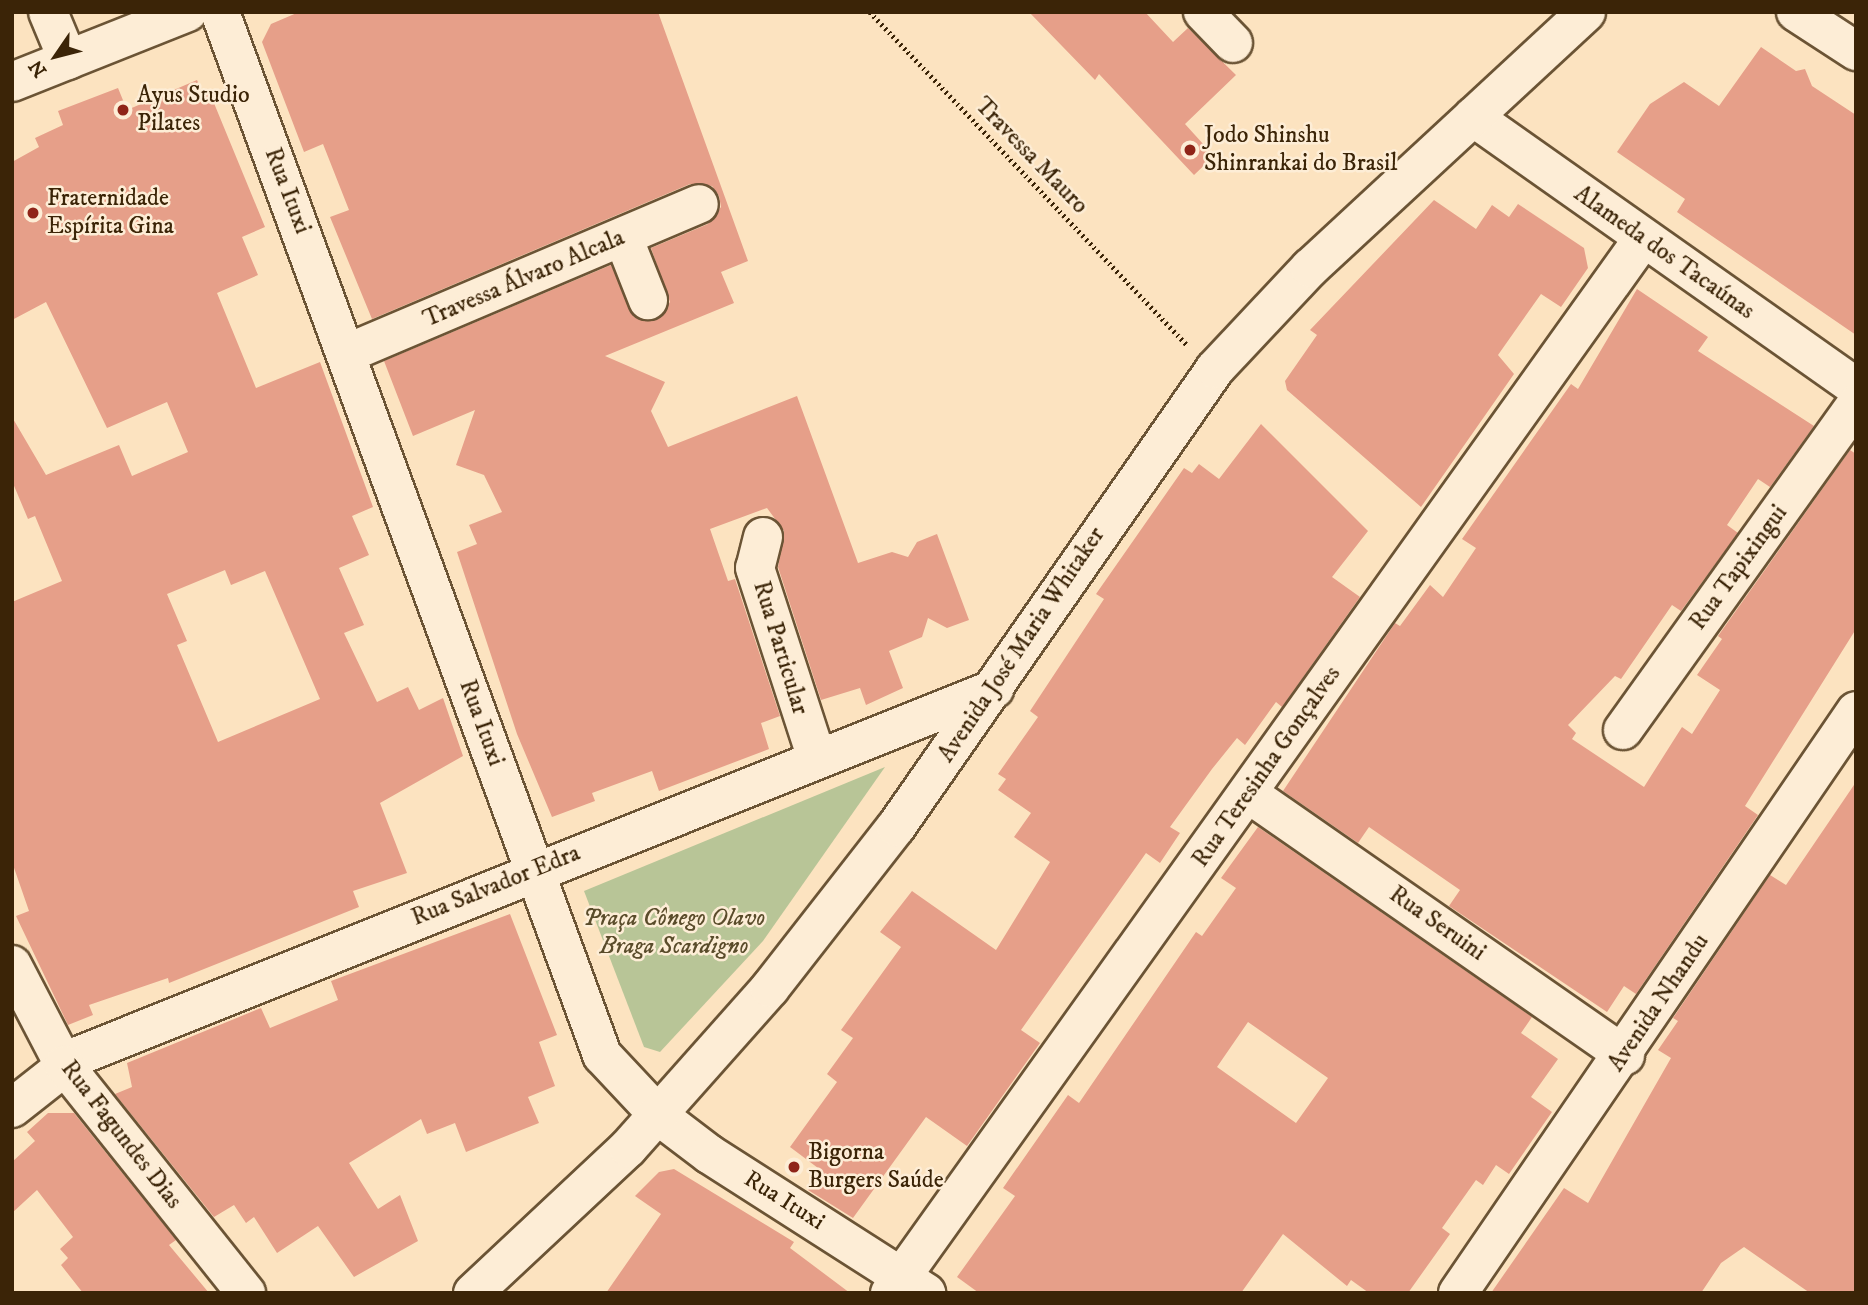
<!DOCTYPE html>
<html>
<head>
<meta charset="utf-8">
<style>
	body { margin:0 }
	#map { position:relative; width:1868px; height:1305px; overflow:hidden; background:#fce3c0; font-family:"IM FELL DW Pica",serif }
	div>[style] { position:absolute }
	.green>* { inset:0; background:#b8c597 }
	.building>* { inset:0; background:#e69f89 }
	.path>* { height:4.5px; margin-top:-2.25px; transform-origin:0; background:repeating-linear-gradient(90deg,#3b2407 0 2px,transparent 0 5.5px) }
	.roads { filter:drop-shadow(2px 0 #6b5435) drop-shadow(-2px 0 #6b5435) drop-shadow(0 2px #6b5435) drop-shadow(0 -2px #6b5435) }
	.minor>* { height:38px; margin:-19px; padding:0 19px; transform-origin:19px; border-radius:19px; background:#fdedd6 }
	.tertiary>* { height:38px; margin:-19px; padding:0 19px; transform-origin:19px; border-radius:19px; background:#fdedd6 }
	.dots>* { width:19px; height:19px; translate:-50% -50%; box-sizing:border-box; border:4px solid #fdedd6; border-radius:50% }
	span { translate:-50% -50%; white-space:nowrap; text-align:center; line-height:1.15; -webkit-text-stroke:5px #fdedd6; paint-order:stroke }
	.poi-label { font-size:24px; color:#3b2407 }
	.left { translate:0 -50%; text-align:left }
	.street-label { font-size:24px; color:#3b2407 }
	.park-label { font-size:24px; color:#5a4c2b; font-style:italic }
	.frame { position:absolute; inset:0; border:14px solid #3b2407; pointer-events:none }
	.north { position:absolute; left:21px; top:21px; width:70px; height:70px; -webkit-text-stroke:5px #fdedd6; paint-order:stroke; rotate:235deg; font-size:19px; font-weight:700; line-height:28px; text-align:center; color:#3b2407 }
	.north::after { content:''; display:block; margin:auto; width:24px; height:32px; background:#3b2407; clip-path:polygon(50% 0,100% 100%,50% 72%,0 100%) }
</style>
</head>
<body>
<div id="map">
	<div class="green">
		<i style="clip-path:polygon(885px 767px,763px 941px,660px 1052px,644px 1047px,584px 891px)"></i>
	</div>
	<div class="building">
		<i style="clip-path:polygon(299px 12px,658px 12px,748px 261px,721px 272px,734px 303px,605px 356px,665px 382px,651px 411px,668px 447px,797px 396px,858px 563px,892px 552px,908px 557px,917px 542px,937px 534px,969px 620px,947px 628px,928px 618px,922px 637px,889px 651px,903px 688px,866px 705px,860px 688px,821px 700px,778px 567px,784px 531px,767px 508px,710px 529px,728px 581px,735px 579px,780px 716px,761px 723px,769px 749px,659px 791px,652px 771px,592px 793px,595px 801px,552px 817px,517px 734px,457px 552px,477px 544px,469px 525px,502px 512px,484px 475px,456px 465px,475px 410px,413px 436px,384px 361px,611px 265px,634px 317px,657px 320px,670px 302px,651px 248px,708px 224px,721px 207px,719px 196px,712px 186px,690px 184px,372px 319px,330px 217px,349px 210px,323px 144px,304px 152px,262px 42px,271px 24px)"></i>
		<i style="clip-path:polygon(1029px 12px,1145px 12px,1173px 42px,1188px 28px,1236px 75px,1185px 124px,1214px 156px,1194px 175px,1099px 74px,1095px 80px)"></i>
		<i style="clip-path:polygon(1761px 47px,1796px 71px,1805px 69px,1812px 86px,1856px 115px,1856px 335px,1677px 212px,1685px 199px,1617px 152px,1650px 104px,1684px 82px,1719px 106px)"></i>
		<i style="clip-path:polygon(evenodd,197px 80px,203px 94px,209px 91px,265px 227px,242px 237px,258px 275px,217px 293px,256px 388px,320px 362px,373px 507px,352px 516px,369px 555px,339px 568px,364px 625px,344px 633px,377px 702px,408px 687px,419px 710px,443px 698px,463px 756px,380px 803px,407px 873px,353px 891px,359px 907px,169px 983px,168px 978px,89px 1005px,93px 1015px,68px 1025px,16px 916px,29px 911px,12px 862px,12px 602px,62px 581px,35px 516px,28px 519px,12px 481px,12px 417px,46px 475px,119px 445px,132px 476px,188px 452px,167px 402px,107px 428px,46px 302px,12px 320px,12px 162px,39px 147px,35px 138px,63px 125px,58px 111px,118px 88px,127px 110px,197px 80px,225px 570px,231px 585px,265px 571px,320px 699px,218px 742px,177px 645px,187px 641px,167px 594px,225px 570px)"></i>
		<i style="clip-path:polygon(1434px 200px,1476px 229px,1492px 205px,1509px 217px,1518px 204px,1584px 248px,1588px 268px,1561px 307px,1541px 294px,1498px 355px,1514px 374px,1421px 507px,1287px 390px,1285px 381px,1317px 335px,1310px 330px)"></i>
		<i style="clip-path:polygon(1637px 289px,1708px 337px,1698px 351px,1814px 426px,1770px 487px,1758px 479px,1727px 525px,1738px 533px,1681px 611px,1672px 605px,1621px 679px,1615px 676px,1568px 725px,1576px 733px,1572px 739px,1644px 787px,1682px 727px,1692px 734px,1720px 690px,1697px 675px,1722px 639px,1718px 636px,1850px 450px,1856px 454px,1856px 629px,1745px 806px,1758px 815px,1636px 994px,1624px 986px,1607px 1012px,1449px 906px,1460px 890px,1369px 827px,1358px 843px,1283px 791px,1395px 623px,1400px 626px,1430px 585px,1443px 597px,1476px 548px,1462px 539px,1571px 384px,1578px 389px)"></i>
		<i style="clip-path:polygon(1261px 424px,1368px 531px,1332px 577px,1360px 597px,1282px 707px,1276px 702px,1245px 745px,1237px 738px,1212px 769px,1170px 827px,1180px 833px,1160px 863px,1146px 853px,1021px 1030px,1040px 1043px,967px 1146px,926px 1117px,853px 1218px,808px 1190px,822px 1171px,790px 1147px,837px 1082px,827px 1074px,853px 1038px,841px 1030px,901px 947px,880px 932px,912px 891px,996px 950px,1050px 862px,1014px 837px,1031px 813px,998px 790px,1006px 779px,998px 774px,1038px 717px,1030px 711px,1104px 599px,1096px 594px,1184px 468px,1192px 473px,1199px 464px,1219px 479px)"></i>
		<i style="clip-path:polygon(1856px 782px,1856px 1293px,1810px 1293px,1744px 1247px,1721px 1263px,1701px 1293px,1491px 1293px,1564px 1188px,1588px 1203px,1671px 1058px,1658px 1050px,1678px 1021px,1673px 1018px,1770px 875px,1786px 885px)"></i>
		<i style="clip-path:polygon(evenodd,1258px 827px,1532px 1017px,1521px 1033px,1558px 1059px,1531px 1097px,1552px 1112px,1509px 1174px,1496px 1165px,1483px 1185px,1476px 1180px,1442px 1228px,1450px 1234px,1408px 1293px,1369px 1293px,1351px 1280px,1347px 1286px,1283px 1234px,1241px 1293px,979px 1293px,957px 1277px,1015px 1196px,1003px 1188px,1068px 1095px,1079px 1103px,1196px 932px,1202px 936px,1236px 888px,1221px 878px,1258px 827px,1248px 1022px,1328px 1078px,1296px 1123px,1217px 1067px,1248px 1022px)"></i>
		<i style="clip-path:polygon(510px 914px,557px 1035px,539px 1042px,555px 1086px,528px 1097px,539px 1123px,466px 1152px,455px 1123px,427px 1134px,421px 1119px,349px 1163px,378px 1209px,400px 1195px,418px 1241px,354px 1277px,318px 1226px,277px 1253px,254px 1217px,246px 1223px,234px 1205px,214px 1217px,115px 1094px,132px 1087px,127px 1063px,261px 1008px,270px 1028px,338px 1000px,331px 981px)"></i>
		<i style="clip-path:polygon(48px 1113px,74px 1113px,176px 1240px,169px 1245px,209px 1293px,83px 1293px,61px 1265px,68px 1258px,60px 1249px,73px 1237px,37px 1190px,12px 1213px,12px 1162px,35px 1141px,27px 1132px)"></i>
		<i style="clip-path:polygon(674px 1169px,794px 1242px,790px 1248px,850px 1293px,606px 1293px,661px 1214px,635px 1196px,659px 1172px)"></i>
	</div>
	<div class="path">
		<i style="left:870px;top:12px;width:461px;rotate:46.4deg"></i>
	</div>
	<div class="roads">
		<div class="minor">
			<i style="left:48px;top:12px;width:52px;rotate:67.4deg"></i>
			<i style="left:220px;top:12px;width:1111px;rotate:69.88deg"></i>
			<i style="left:602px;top:1055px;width:83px;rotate:46.9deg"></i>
			<i style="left:659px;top:1116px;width:63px;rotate:37.2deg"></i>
			<i style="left:709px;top:1154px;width:258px;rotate:32.6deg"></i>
			<i style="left:1203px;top:12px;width:43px;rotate:45.9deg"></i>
			<i style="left:1796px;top:12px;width:72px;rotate:33deg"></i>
			<i style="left:1473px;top:117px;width:469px;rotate:35.2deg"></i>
			<i style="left:623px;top:237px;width:68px;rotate:68.4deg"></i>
			<i style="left:348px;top:353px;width:381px;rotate:-23deg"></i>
			<i style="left:763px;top:537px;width:32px;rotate:104deg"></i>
			<i style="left:755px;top:568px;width:201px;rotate:72deg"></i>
			<i style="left:1623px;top:730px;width:400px;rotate:-54.4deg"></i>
			<i style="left:1249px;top:794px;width:458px;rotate:34.8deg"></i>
			<i style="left:12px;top:1108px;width:84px;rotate:-38.2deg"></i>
			<i style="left:78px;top:1056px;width:987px;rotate:-21.83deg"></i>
			<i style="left:890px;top:1293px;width:1294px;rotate:-54.47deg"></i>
			<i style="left:1458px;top:1293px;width:705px;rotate:-55.63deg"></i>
		</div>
		<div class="tertiary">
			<i style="left:12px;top:82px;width:189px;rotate:-21.7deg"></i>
			<i style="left:12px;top:965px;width:113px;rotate:62.5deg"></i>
			<i style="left:64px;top:1065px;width:292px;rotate:51.4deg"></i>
			<i style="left:473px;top:1293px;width:212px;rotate:-43.1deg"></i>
			<i style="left:628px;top:1148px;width:214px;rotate:-48.4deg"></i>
			<i style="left:770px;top:988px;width:204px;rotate:-52deg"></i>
			<i style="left:896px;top:827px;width:558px;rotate:-55.14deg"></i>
			<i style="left:1215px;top:369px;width:139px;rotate:-46.8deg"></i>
			<i style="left:1310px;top:268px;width:376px;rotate:-42.8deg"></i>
		</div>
	</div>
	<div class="dots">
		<i style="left:123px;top:110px;background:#8f2418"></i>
		<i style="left:1190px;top:150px;background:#8f2418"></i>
		<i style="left:33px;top:213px;background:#8f2418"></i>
		<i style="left:794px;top:1167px;background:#8f2418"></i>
	</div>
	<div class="poi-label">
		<span class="left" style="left:137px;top:110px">Ayus Studio<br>Pilates</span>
		<span class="left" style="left:1204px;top:150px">Jodo Shinshu<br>Shinrankai do Brasil</span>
		<span class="left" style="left:47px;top:213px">Fraternidade<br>Espírita Gina</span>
		<span class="left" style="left:808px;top:1167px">Bigorna<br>Burgers Saúde</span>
	</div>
	<div class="street-label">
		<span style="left:1031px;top:156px;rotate:46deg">Travessa Mauro</span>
		<span style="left:287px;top:191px;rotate:69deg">Rua Ituxi</span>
		<span style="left:1664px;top:253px;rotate:35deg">Alameda dos Tacaúnas</span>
		<span style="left:524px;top:279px;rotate:-23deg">Travessa Álvaro Alcala</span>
		<span style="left:1739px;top:568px;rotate:-54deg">Rua Tapixingui</span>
		<span style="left:1022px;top:645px;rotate:-56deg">Avenida José Maria Whitaker</span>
		<span style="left:780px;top:648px;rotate:73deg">Rua Particular</span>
		<span style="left:481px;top:723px;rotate:70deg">Rua Ituxi</span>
		<span style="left:1267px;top:767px;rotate:-55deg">Rua Teresinha Gonçalves</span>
		<span style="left:496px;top:886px;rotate:-22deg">Rua Salvador Edra</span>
		<span style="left:1437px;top:924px;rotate:35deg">Rua Seruini</span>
		<span style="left:1659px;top:1003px;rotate:-56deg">Avenida Nhandu</span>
		<span style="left:121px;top:1135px;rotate:52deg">Rua Fagundes Dias</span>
		<span style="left:784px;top:1201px;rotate:32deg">Rua Ituxi</span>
	</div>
	<div class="park-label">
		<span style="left:674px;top:933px">Praça Cônego Olavo<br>Braga Scardigno</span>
	</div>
	<div class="frame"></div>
	<div class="north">N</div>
</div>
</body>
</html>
